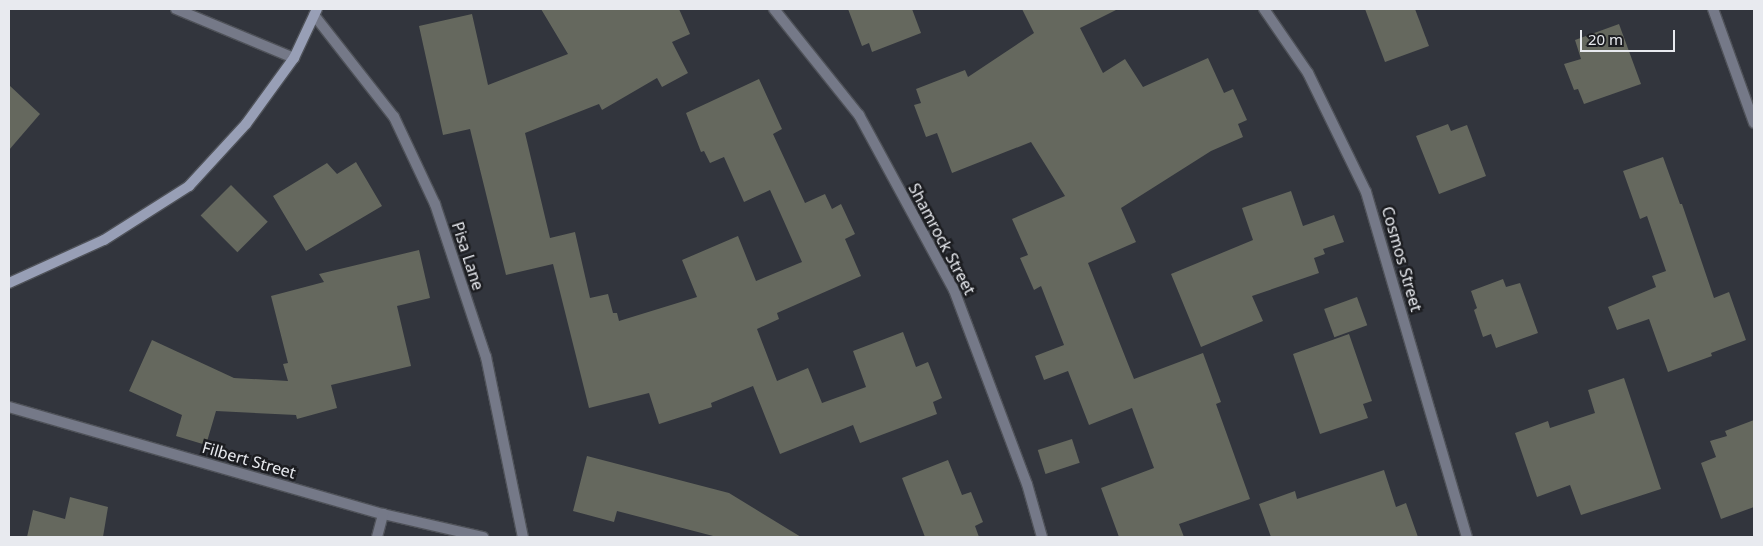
<!DOCTYPE html>
<html>
<head>
<meta charset="utf-8">
<style>
	body { margin:0 }
	#map { position:relative; width:1763px; height:546px; overflow:hidden; background:#32353d; font-family:"Noto Sans",sans-serif }
	div>[style] { position:absolute }
	.building>* { inset:0; background:#65685e; transform-origin:0 0 }
	.roads { filter:drop-shadow(1px 0 #4f5259) drop-shadow(-1px 0 #4f5259) drop-shadow(0 1px #4f5259) drop-shadow(0 -1px #4f5259) }
	.street>* { height:10px; margin:-5px; padding:0 5px; transform-origin:5px; border-radius:5px; background:#757988 }
	.secondary>* { height:10px; margin:-5px; padding:0 5px; transform-origin:5px; border-radius:5px; background:#989fb6 }
	span { translate:-50% -50%; white-space:nowrap; text-align:center; line-height:1.15; -webkit-text-stroke:5px #1c1d21; paint-order:stroke }
	.street-label { font-size:16px; color:#e8eaef }
	.frame { position:absolute; inset:0; border:10px solid #e8eaef; pointer-events:none }
	.scale { position:absolute; left:1580px; top:30px; width:95px; height:22px; box-sizing:border-box; border:2px solid #e8eaef; border-top:0; padding-left:6px; font-size:15px; line-height:18px; white-space:nowrap; color:#e8eaef; -webkit-text-stroke:4px #1c1d21; paint-order:stroke }
</style>
</head>
<body>
<div id="map">
	<div class="building">
		<i style="clip-path:polygon(541px 9px,679px 9px,690px 34px,672px 42px,688px 73px,662px 87px,657px 78px,602px 110px,599px 104px,525px 133px,550px 238px,575px 232px,590px 298px,608px 294px,613px 313px,617px 313px,619px 321px,697px 297px,682px 260px,738px 236px,756px 281px,802px 262px,770px 190px,744px 202px,724px 157px,710px 163px,704px 151px,701px 152px,686px 113px,759px 79px,782px 129px,773px 134px,805px 203px,825px 194px,832px 209px,841px 204px,855px 234px,845px 239px,861px 276px,777px 313px,779px 319px,757px 329px,777px 381px,808px 368px,822px 403px,866px 387px,853px 351px,903px 332px,916px 367px,928px 362px,942px 398px,933px 402px,937px 414px,860px 443px,853px 425px,780px 454px,753px 386px,711px 403px,712px 407px,659px 424px,649px 393px,589px 408px,553px 264px,506px 275px,470px 129px,443px 135px,419px 26px,472px 14px,488px 85px,568px 54px)"></i>
		<i style="clip-path:polygon(848px 9px,912px 9px,921px 33px,872px 52px,869px 43px,862px 46px)"></i>
		<i style="clip-path:polygon(1022px 9px,1118px 9px,1080px 28px,1103px 73px,1125px 59px,1143px 87px,1208px 58px,1224px 93px,1233px 89px,1247px 120px,1238px 124px,1243px 137px,1211px 151px,1121px 208px,1136px 242px,1088px 263px,1134px 379px,1203px 353px,1221px 402px,1216px 404px,1250px 499px,1179px 524px,1184px 537px,1119px 537px,1101px 488px,1154px 468px,1132px 408px,1089px 425px,1068px 371px,1044px 380px,1035px 356px,1064px 345px,1041px 286px,1034px 290px,1020px 258px,1028px 255px,1012px 219px,1065px 196px,1031px 142px,952px 173px,937px 133px,926px 137px,914px 105px,921px 103px,916px 89px,965px 70px,968px 77px,1034px 33px)"></i>
		<i style="clip-path:polygon(1365px 9px,1415px 9px,1429px 46px,1385px 62px)"></i>
		<i style="clip-path:polygon(1619px 24px,1641px 84px,1584px 104px,1578px 89px,1574px 90px,1564px 64px,1581px 59px,1575px 40px)"></i>
		<i style="clip-path:polygon(9px 85px,40px 114px,9px 150px)"></i>
		<i style="clip-path:polygon(1448px 124px,1451px 131px,1467px 125px,1486px 176px,1439px 194px,1416px 136px)"></i>
		<i style="clip-path:polygon(1663px 157px,1680px 204px,1682px 204px,1714px 298px,1729px 292px,1746px 340px,1711px 353px,1712px 356px,1668px 372px,1649px 319px,1617px 330px,1608px 307px,1656px 287px,1652px 276px,1666px 271px,1647px 216px,1640px 219px,1623px 171px)"></i>
		<i style="clip-path:polygon(356px 162px,382px 206px,306px 251px,273px 196px,327px 163px,337px 174px)"></i>
		<i style="left:231px;top:185px;width:52px;height:43px;rotate:45deg"></i>
		<i style="clip-path:polygon(1291px 191px,1303px 226px,1334px 215px,1344px 242px,1323px 249px,1325px 254px,1314px 258px,1319px 273px,1252px 296px,1263px 321px,1201px 347px,1171px 274px,1253px 240px,1242px 208px)"></i>
		<i style="clip-path:polygon(419px 250px,430px 298px,397px 306px,411px 366px,331px 385px,337px 408px,297px 419px,296px 415px,216px 411px,206px 445px,176px 436px,182px 415px,129px 391px,152px 340px,234px 378px,288px 381px,283px 364px,288px 363px,271px 296px,324px 282px,319px 274px)"></i>
		<i style="clip-path:polygon(1503px 279px,1506px 287px,1520px 283px,1538px 333px,1496px 348px,1491px 334px,1483px 337px,1474px 310px,1477px 308px,1471px 291px)"></i>
		<i style="left:1357px;top:297px;width:30px;height:35px;rotate:70deg"></i>
		<i style="clip-path:polygon(1349px 334px,1372px 401px,1363px 404px,1368px 418px,1320px 434px,1293px 354px)"></i>
		<i style="clip-path:polygon(1624px 378px,1661px 489px,1581px 515px,1570px 485px,1537px 497px,1515px 433px,1548px 421px,1550px 428px,1595px 413px,1588px 390px)"></i>
		<i style="clip-path:polygon(1754px 420px,1754px 507px,1721px 519px,1701px 463px,1716px 457px,1710px 441px,1727px 436px,1725px 431px)"></i>
		<i style="left:1072px;top:439px;width:25px;height:36px;rotate:72deg"></i>
		<i style="clip-path:polygon(587px 456px,729px 493px,801px 537px,717px 537px,617px 511px,614px 522px,573px 511px)"></i>
		<i style="clip-path:polygon(948px 460px,962px 495px,971px 492px,983px 522px,975px 526px,979px 537px,925px 537px,902px 478px)"></i>
		<i style="clip-path:polygon(1384px 470px,1396px 507px,1406px 503px,1418px 537px,1271px 537px,1259px 504px,1295px 491px,1297px 499px)"></i>
		<i style="clip-path:polygon(70px 497px,108px 507px,103px 537px,27px 537px,33px 510px,65px 519px)"></i>
	</div>
	<div class="roads">
		<div class="street">
			<i style="left:176px;top:9px;width:128px;rotate:22.6deg"></i>
			<i style="left:774px;top:9px;width:136px;rotate:51.3deg"></i>
			<i style="left:859px;top:115px;width:199px;rotate:61.5deg"></i>
			<i style="left:954px;top:290px;width:207px;rotate:69.4deg"></i>
			<i style="left:1027px;top:484px;width:55px;rotate:74.2deg"></i>
			<i style="left:1264px;top:9px;width:78px;rotate:55.5deg"></i>
			<i style="left:1308px;top:73px;width:132px;rotate:64deg"></i>
			<i style="left:1366px;top:192px;width:359px;rotate:73.7deg"></i>
			<i style="left:1713px;top:9px;width:121px;rotate:70.2deg"></i>
			<i style="left:314px;top:15px;width:130px;rotate:51.9deg"></i>
			<i style="left:394px;top:117px;width:96px;rotate:64.8deg"></i>
			<i style="left:435px;top:204px;width:161px;rotate:71.6deg"></i>
			<i style="left:486px;top:357px;width:184px;rotate:78.4deg"></i>
			<i style="left:9px;top:407px;width:389px;rotate:16deg"></i>
			<i style="left:383px;top:514px;width:103px;rotate:13deg"></i>
			<i style="left:377px;top:537px;width:24px;rotate:-75deg"></i>
		</div>
		<div class="secondary">
			<i style="left:9px;top:283px;width:104px;rotate:-24.4deg"></i>
			<i style="left:104px;top:240px;width:101px;rotate:-32.4deg"></i>
			<i style="left:189px;top:186px;width:84px;rotate:-47.4deg"></i>
			<i style="left:246px;top:124px;width:82px;rotate:-54deg"></i>
			<i style="left:294px;top:58px;width:54px;rotate:-64.9deg"></i>
		</div>
	</div>
	<div class="street-label">
		<span style="left:942px;top:239px;rotate:62deg">Shamrock Street</span>
		<span style="left:468px;top:256px;rotate:72deg">Pisa Lane</span>
		<span style="left:1402px;top:259px;rotate:74deg">Cosmos Street</span>
		<span style="left:249px;top:460px;rotate:16deg">Filbert Street</span>
	</div>
	<div class="frame"></div>
	<div class="scale">20 m</div>
</div>
</body>
</html>
